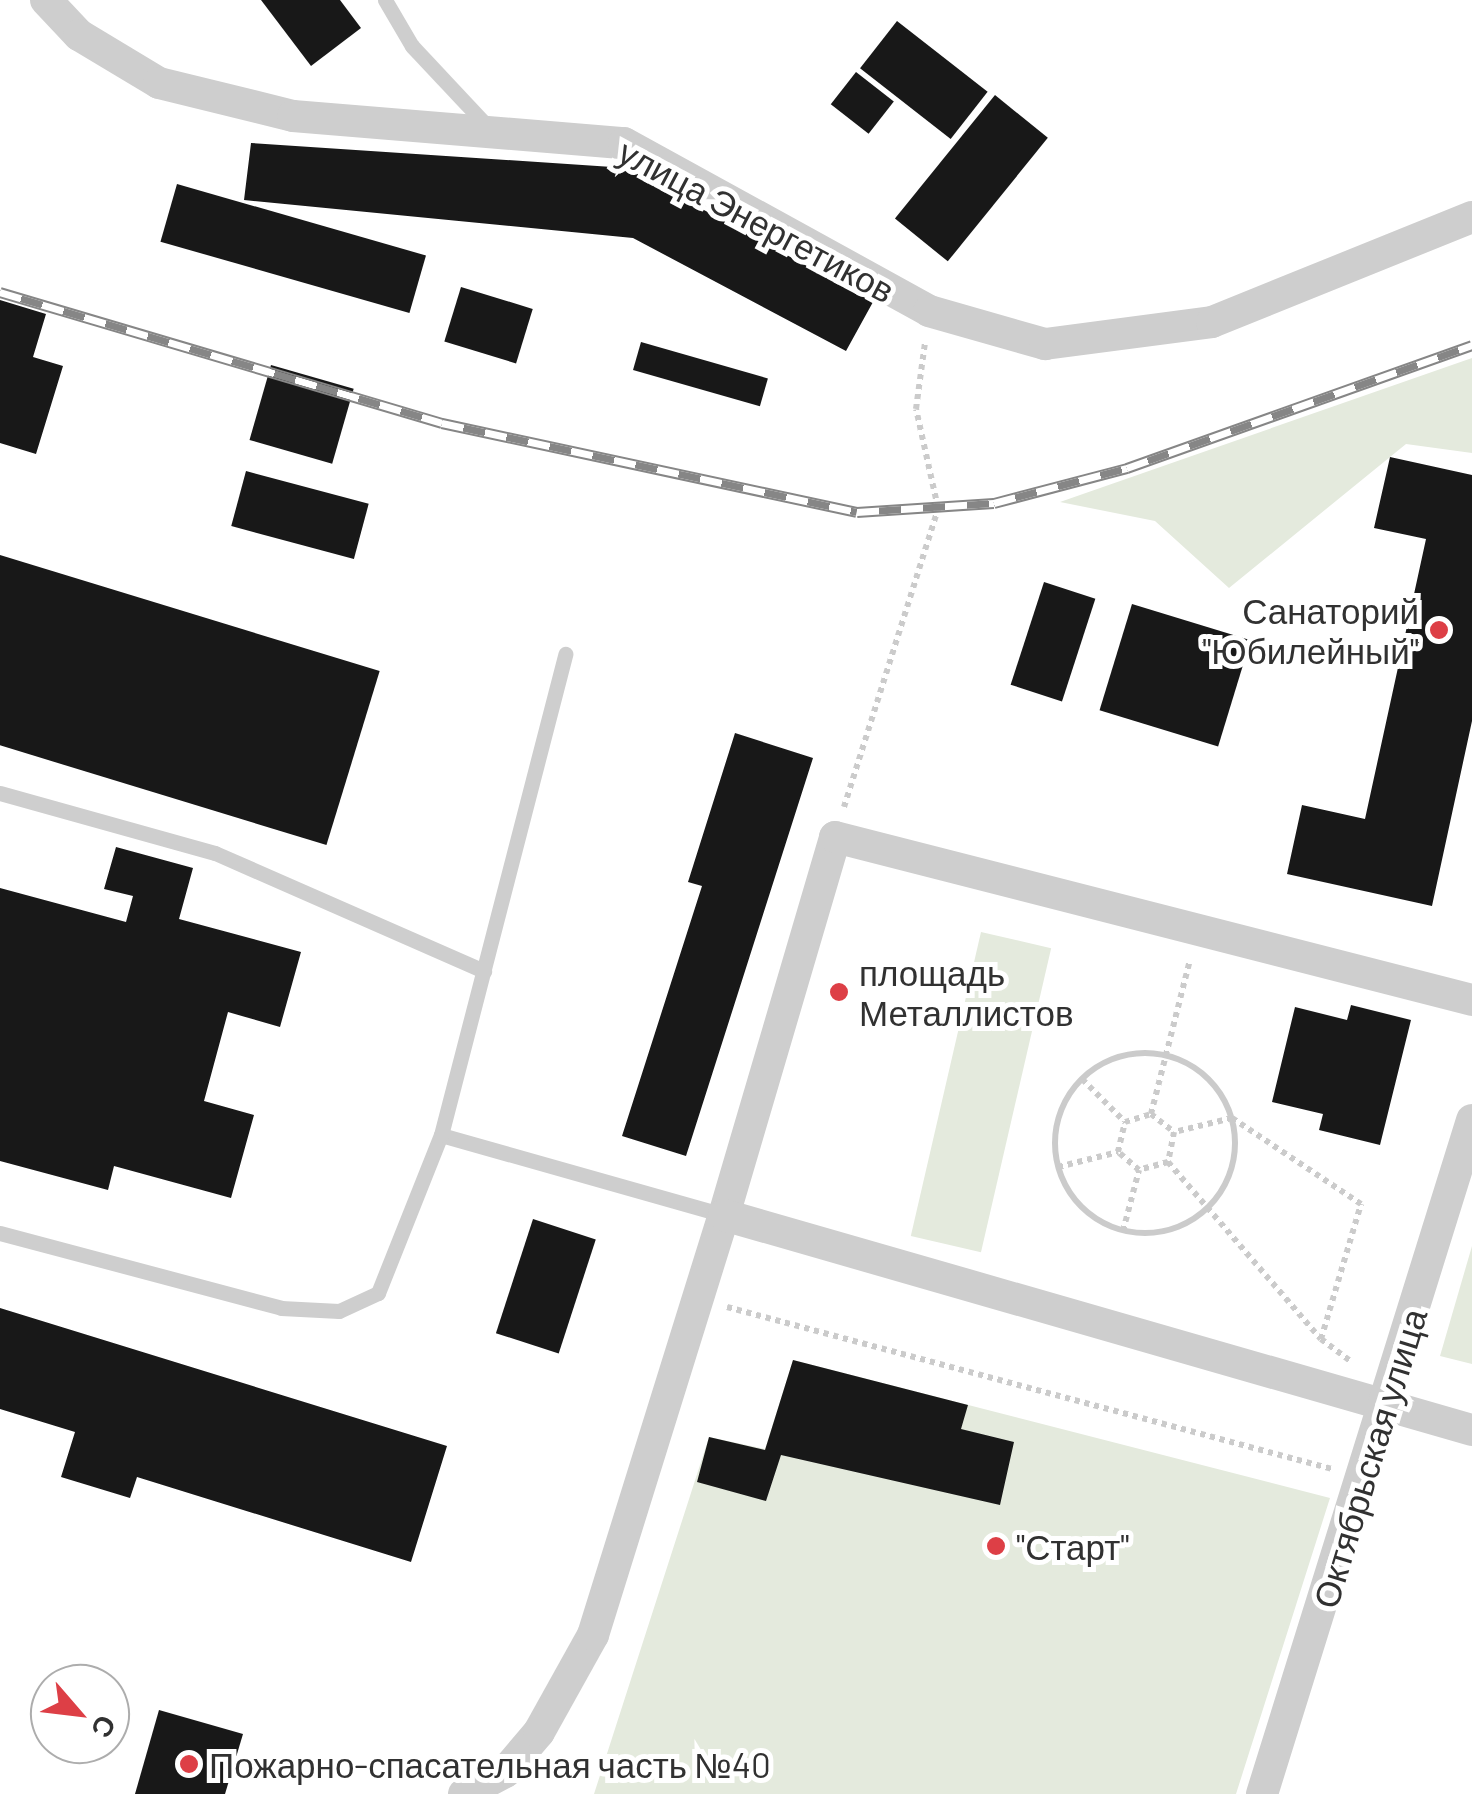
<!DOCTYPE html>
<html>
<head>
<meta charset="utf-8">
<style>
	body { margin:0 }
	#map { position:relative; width:1472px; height:1794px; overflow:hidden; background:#fff; font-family:Barlow,sans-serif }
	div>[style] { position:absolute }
	.green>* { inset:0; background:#e4eadd; transform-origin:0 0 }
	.building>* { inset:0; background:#181818; transform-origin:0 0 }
	.path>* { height:6px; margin-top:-3px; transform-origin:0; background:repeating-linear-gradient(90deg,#cbcbcb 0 5px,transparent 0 10px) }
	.path>.ring { margin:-3px; padding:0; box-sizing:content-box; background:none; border:6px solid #cbcbcb; border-radius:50% }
	.lane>* { height:15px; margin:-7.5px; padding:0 7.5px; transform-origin:7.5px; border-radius:7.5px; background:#cecece }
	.street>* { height:32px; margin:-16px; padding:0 16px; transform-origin:16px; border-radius:16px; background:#cecece }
	.rail>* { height:11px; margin-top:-5.5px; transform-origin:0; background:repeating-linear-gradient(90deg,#fff 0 22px,#868686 0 44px); box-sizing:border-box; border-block:2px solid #868686 }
	.dots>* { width:28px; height:28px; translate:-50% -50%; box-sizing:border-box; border:5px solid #fff; border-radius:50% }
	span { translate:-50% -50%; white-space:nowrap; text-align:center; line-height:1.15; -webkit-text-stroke:10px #fff; paint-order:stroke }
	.street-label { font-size:35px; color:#313131 }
	.poi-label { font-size:35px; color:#313131 }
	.right { translate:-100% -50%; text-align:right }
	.left { translate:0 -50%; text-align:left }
	.north { position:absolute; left:30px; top:1664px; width:100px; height:100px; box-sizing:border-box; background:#fff; border:2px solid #adadad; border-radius:50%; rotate:118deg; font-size:28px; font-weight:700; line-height:40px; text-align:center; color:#313131 }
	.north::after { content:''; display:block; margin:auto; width:35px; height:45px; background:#dd3f46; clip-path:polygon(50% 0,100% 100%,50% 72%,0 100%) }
</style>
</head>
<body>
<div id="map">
	<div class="green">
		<i style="clip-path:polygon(1472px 358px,1472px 453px,1406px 444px,1229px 588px,1155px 521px,1060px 502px)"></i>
		<i style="left:981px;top:932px;width:72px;height:312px;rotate:13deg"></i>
		<i style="clip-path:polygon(1472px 1246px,1472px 1364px,1440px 1356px)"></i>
		<i style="clip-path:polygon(793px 1360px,1330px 1498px,1236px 1794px,594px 1794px,709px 1437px,765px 1449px)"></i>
	</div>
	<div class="building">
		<i style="clip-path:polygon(261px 0,340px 0,361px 28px,311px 66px)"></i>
		<i style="left:897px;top:21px;width:115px;height:60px;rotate:38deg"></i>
		<i style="left:856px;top:72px;width:48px;height:41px;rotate:38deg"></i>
		<i style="left:995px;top:95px;width:68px;height:159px;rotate:39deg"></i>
		<i style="clip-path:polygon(251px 143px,627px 168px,873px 302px,846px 351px,633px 238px,244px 200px)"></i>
		<i style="left:177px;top:184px;width:259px;height:60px;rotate:16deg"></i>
		<i style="left:461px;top:287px;width:75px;height:57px;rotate:17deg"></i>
		<i style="clip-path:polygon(0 300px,46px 314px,33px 357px,63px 366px,36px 454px,0 443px)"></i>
		<i style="left:641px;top:342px;width:132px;height:29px;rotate:16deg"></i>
		<i style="left:271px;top:365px;width:86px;height:78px;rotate:16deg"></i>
		<i style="clip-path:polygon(1390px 457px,1472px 475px,1472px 721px,1432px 906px,1287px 874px,1302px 805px,1365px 819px,1426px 539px,1374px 528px)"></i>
		<i style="left:246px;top:471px;width:127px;height:57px;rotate:15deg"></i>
		<i style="left:0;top:555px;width:397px;height:182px;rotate:17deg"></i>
		<i style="left:1044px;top:582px;width:54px;height:108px;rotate:18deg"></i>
		<i style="left:1132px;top:604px;width:124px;height:111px;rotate:17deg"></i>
		<i style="clip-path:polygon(735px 733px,813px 758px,686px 1156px,622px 1136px,702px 886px,688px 882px)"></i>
		<i style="clip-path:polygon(116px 847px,193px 868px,179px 919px,301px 952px,280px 1027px,228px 1012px,204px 1101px,254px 1115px,231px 1198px,114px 1166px,108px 1190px,0 1161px,0 888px,126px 922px,133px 896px,104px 889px)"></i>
		<i style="clip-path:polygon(1351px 1005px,1411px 1020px,1380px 1145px,1319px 1130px,1323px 1114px,1272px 1102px,1295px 1007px,1347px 1020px)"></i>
		<i style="left:533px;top:1219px;width:66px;height:120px;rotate:18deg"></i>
		<i style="clip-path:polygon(0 1308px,447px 1446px,411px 1562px,137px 1477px,130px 1498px,61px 1477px,75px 1432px,0 1409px)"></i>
		<i style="clip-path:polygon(793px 1360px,968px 1405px,961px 1429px,1014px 1442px,1000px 1505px,781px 1455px,766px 1501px,697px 1482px,709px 1437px,765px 1450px)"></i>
		<i style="clip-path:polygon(159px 1710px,243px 1734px,225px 1794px,135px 1794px)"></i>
	</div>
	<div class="path">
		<i style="left:844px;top:807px;width:313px;rotate:-72.5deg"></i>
		<i style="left:938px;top:508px;width:101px;rotate:-102.5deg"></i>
		<i style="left:916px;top:409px;width:68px;rotate:-82.3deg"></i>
		<i class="ring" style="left:1055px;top:1053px;width:174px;height:174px"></i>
		<i style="left:1082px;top:1079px;width:61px;rotate:45deg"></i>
		<i style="left:1151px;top:1114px;width:159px;rotate:-75.8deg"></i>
		<i style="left:1151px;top:1114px;width:29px;rotate:38deg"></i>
		<i style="left:1174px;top:1132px;width:31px;rotate:101deg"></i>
		<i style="left:1168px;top:1162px;width:30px;rotate:165deg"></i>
		<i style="left:1139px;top:1170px;width:28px;rotate:-139deg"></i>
		<i style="left:1118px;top:1152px;width:31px;rotate:-77deg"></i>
		<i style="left:1125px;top:1122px;width:27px;rotate:-17deg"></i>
		<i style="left:1168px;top:1162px;width:234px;rotate:49.2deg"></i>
		<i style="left:1321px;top:1339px;width:141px;rotate:-73.5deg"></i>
		<i style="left:1361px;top:1204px;width:155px;rotate:-146.3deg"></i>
		<i style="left:1232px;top:1118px;width:60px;rotate:166.4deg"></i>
		<i style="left:1058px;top:1167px;width:62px;rotate:-14deg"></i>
		<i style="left:1123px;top:1231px;width:63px;rotate:-75.3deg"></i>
		<i style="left:727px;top:1307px;width:626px;rotate:14.99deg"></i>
		<i style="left:1321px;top:1339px;width:39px;rotate:37deg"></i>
	</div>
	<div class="lane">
		<i style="left:385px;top:0;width:53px;rotate:59.6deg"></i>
		<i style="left:412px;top:46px;width:115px;rotate:46.8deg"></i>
		<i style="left:0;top:793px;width:223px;rotate:15.6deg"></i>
		<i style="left:215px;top:853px;width:294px;rotate:23.7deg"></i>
		<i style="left:441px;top:1135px;width:294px;rotate:15.8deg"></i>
		<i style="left:0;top:1233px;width:291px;rotate:14.9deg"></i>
		<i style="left:281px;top:1308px;width:58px;rotate:3deg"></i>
		<i style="left:339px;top:1311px;width:43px;rotate:-24.8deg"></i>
		<i style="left:378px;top:1293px;width:170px;rotate:-68.3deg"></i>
		<i style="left:441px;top:1135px;width:497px;rotate:-75.5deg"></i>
	</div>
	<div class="street">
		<i style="left:46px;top:0;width:48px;rotate:46.7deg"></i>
		<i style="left:79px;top:35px;width:93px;rotate:31deg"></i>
		<i style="left:159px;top:83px;width:138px;rotate:13.8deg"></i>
		<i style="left:293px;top:116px;width:332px;rotate:4.7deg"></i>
		<i style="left:624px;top:143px;width:348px;rotate:28.8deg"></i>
		<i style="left:929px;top:311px;width:121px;rotate:15.9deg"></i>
		<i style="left:1045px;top:344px;width:168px;rotate:-7.5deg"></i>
		<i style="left:1212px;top:322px;width:280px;rotate:-22deg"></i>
		<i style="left:724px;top:1215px;width:394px;rotate:-73.6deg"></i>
		<i style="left:835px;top:837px;width:658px;rotate:14.35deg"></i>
		<i style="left:464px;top:1794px;width:47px;rotate:-28.2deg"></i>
		<i style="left:505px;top:1772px;width:52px;rotate:-49.6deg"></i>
		<i style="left:539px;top:1732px;width:111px;rotate:-60.9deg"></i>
		<i style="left:593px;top:1635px;width:440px;rotate:-72.7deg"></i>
		<i style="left:724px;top:1215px;width:778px;rotate:16.04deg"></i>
		<i style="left:1262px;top:1794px;width:706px;rotate:-72.69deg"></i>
	</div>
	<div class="rail">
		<i style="left:0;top:292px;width:461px;rotate:16.5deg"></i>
		<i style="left:442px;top:423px;width:424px;rotate:12.1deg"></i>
		<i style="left:857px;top:512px;width:137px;rotate:-3.8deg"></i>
		<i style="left:994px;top:503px;width:138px;rotate:-14.7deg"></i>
		<i style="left:1127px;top:468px;width:366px;rotate:-19.6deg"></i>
	</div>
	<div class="dots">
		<i style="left:1439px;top:630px;background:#dd3f46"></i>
		<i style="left:839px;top:992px;background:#dd3f46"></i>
		<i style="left:996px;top:1546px;background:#dd3f46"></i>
		<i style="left:189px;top:1764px;background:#dd3f46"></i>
	</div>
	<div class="street-label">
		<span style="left:757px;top:220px;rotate:28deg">улица Энергетиков</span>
		<span style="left:1369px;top:1458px;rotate:-73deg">Октябрьская улица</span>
	</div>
	<div class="poi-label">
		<span class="right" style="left:1419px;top:630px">Санаторий<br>"Юбилейный"</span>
		<span class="left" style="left:859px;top:992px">площадь<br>Металлистов</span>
		<span class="left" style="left:1016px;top:1546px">"Старт"</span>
		<span class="left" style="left:209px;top:1764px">Пожарно-спасательная часть №40</span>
	</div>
	<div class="north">С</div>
</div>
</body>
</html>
